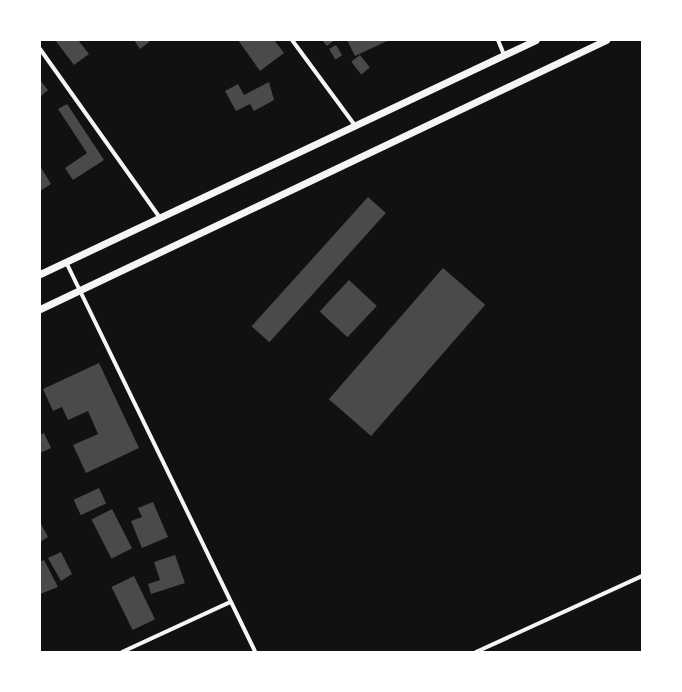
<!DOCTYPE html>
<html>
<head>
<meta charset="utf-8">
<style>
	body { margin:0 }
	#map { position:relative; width:682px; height:692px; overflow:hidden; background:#111; font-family:Overpass,sans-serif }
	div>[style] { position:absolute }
	.building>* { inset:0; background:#4a4a4a; transform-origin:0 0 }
	.minor>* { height:4px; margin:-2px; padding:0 2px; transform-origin:2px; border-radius:2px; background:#f5f5f5 }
	.tertiary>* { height:7px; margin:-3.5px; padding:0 3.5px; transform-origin:3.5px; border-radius:3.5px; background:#f5f5f5 }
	span { translate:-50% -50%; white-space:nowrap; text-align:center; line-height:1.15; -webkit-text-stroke:3.5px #fff; paint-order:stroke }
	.frame { position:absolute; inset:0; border:41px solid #fff; pointer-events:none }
</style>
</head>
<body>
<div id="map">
	<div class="building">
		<i style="clip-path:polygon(55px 40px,78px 40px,89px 54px,74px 65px)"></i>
		<i style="clip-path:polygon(134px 40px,148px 40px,149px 42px,140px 49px)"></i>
		<i style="clip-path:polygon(238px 40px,274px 40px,284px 53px,260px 71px)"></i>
		<i style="clip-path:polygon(322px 40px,335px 40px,327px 46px)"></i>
		<i style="clip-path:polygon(347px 40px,389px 40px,355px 56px)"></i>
		<i style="left:336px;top:45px;width:12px;height:8px;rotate:59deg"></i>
		<i style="left:360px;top:55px;width:16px;height:11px;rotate:52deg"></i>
		<i style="clip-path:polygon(40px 80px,48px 90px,40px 97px)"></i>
		<i style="clip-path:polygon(269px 82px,274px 100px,254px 111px,250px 104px,236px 111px,225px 91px,238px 84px,244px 95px)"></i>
		<i style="clip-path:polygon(67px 104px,104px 160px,73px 180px,65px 168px,87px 153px,58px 109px)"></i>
		<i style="clip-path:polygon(40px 166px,51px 184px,40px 191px)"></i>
		<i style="left:368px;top:197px;width:24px;height:174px;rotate:42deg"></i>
		<i style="left:443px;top:268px;width:56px;height:174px;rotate:41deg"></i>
		<i style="left:349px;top:280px;width:38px;height:43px;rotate:43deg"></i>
		<i style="clip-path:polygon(99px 363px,139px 448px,86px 473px,73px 445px,98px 434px,88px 411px,68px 420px,62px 407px,53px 411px,43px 389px)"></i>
		<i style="clip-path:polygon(44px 433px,51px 448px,40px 453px,40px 435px)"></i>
		<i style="left:99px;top:488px;width:17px;height:28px;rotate:65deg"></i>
		<i style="clip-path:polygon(153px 502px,168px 537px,142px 548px,131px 521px,142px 517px,138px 508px)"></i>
		<i style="left:112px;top:509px;width:44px;height:23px;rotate:63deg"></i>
		<i style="clip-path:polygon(40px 522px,48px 537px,40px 542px)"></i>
		<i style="clip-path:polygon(61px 552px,72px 574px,61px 581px,48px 558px)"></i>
		<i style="clip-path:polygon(175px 555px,185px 583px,151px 594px,148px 584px,160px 580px,154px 562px)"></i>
		<i style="clip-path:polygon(44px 560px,58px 587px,40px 594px,40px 562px)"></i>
		<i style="left:134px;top:576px;width:48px;height:25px;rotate:64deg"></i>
	</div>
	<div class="minor">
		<i style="left:292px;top:40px;width:104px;rotate:53.6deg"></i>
		<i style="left:498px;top:40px;width:16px;rotate:68deg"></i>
		<i style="left:40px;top:49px;width:207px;rotate:54.6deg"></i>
		<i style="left:66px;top:262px;width:433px;rotate:64.1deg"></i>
		<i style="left:122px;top:652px;width:119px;rotate:-24.8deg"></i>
		<i style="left:476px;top:652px;width:183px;rotate:-24.6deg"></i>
	</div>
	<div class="tertiary">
		<i style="left:40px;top:274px;width:548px;rotate:-25.26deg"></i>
		<i style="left:40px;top:309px;width:627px;rotate:-25.42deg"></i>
	</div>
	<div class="frame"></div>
</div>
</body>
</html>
